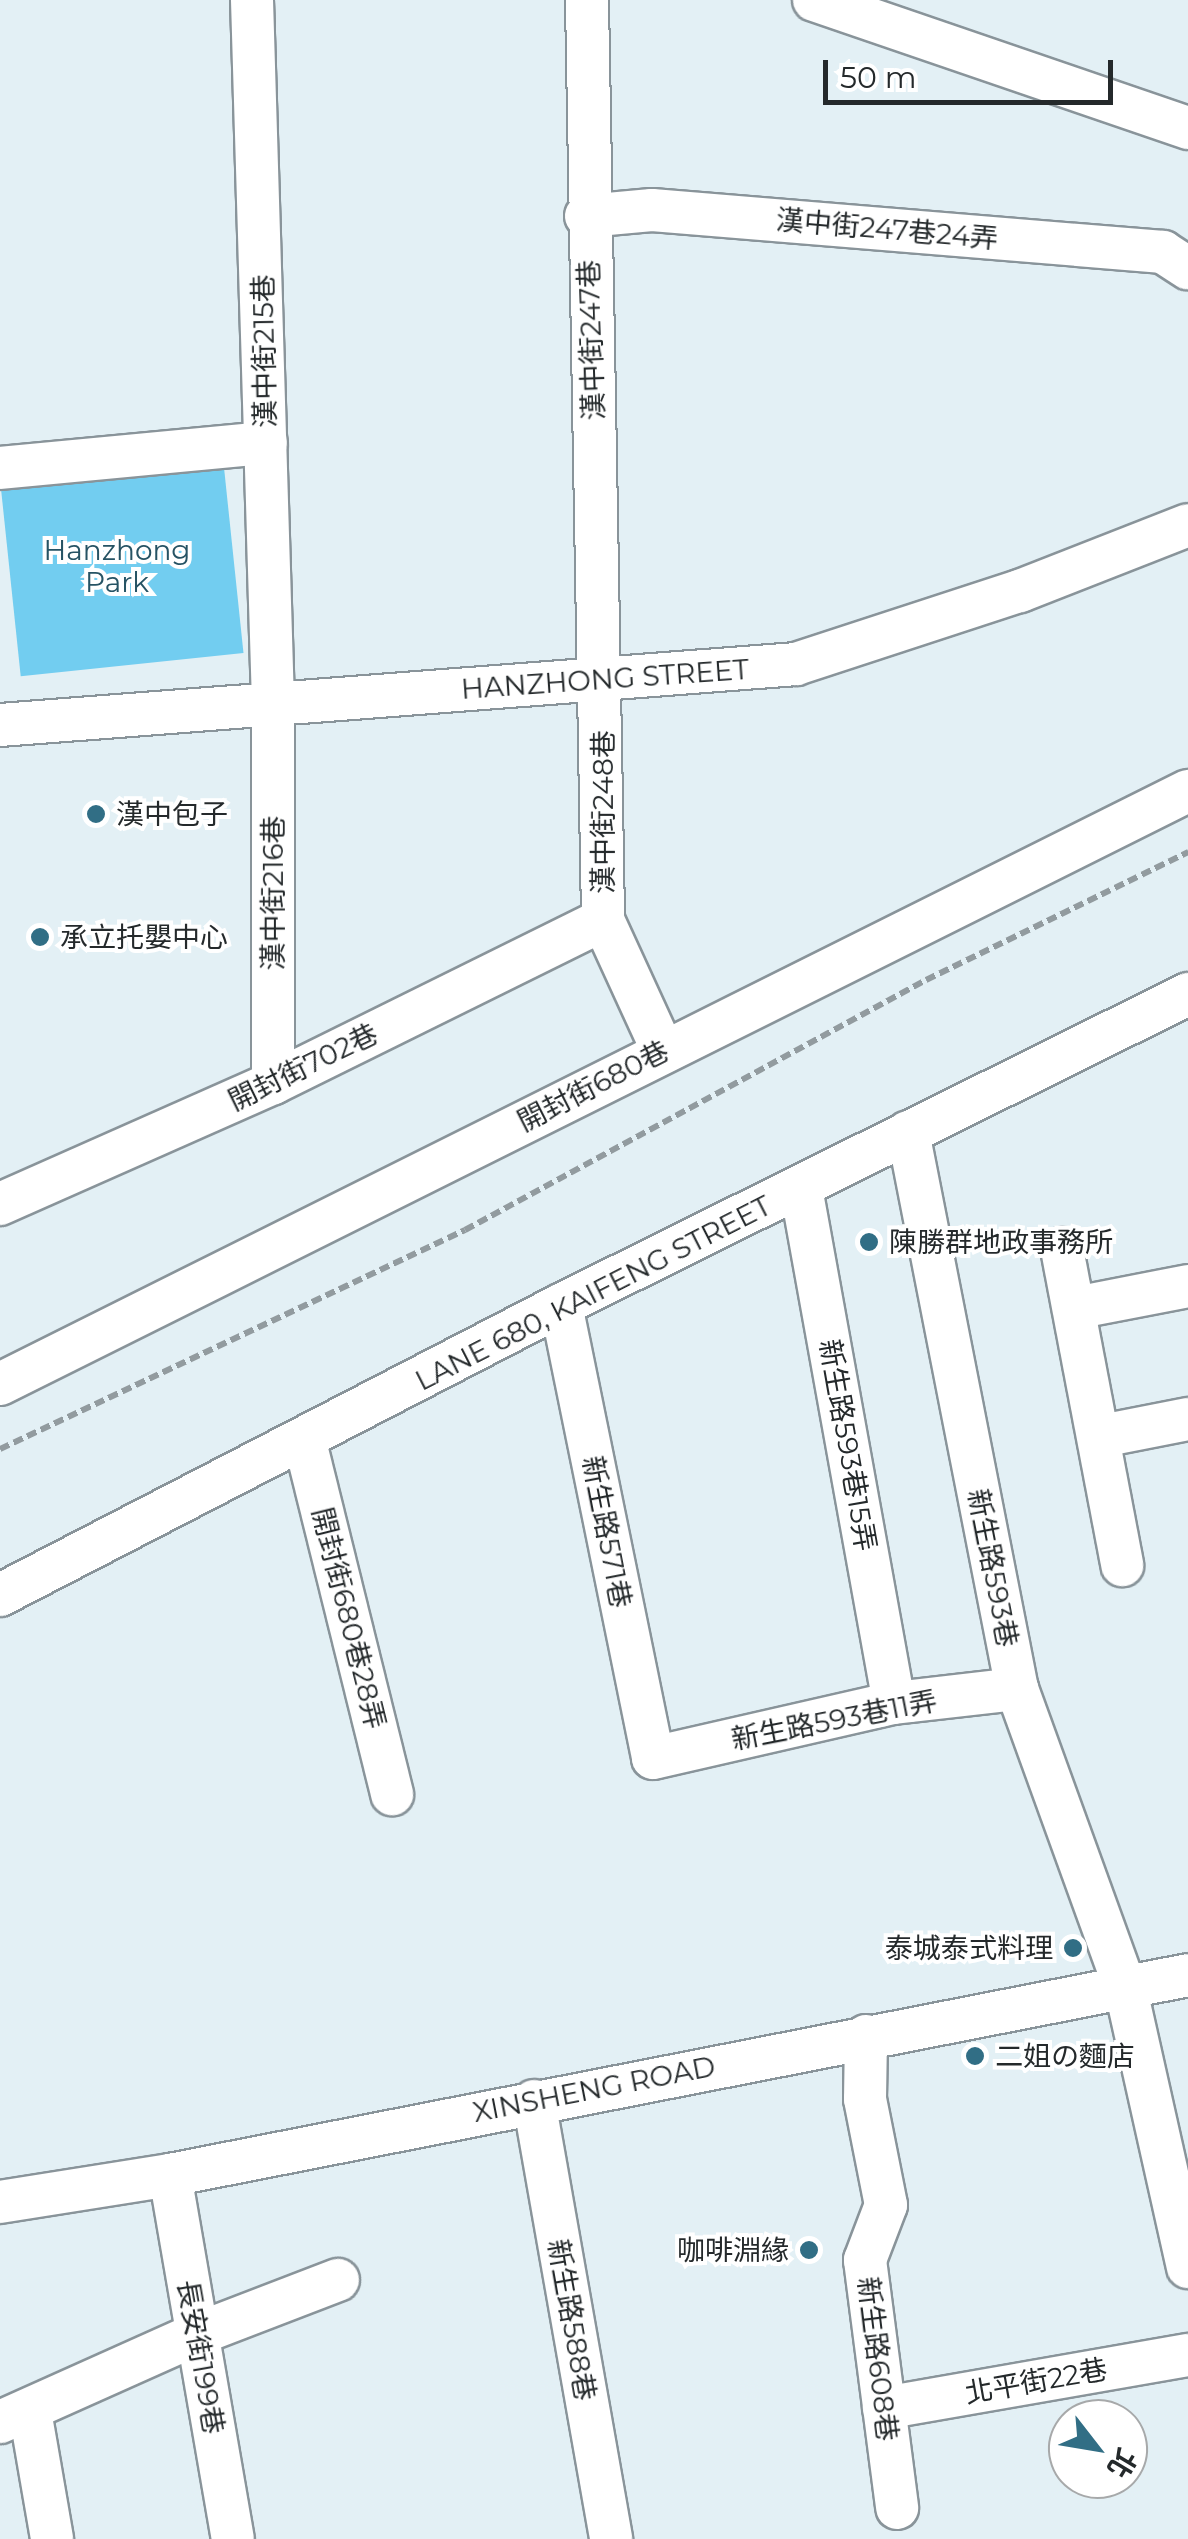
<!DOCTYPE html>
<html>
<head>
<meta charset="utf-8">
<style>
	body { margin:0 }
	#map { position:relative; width:1188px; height:2539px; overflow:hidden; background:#e3f0f5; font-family:Montserrat,"Noto Sans TC","Noto Sans JP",sans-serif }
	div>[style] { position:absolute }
	.green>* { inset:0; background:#72cdf0; transform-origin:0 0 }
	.path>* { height:6px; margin-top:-3px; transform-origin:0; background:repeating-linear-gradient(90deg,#929b9f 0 10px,transparent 0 15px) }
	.roads { filter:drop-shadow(2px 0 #89949a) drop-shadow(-2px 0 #89949a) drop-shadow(0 2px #89949a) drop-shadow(0 -2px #89949a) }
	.minor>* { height:42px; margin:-21px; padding:0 21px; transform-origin:21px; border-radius:21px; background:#fff }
	.dots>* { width:28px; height:28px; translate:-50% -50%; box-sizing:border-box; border:5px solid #fff; border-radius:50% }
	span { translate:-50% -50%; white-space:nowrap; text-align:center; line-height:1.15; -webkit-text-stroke:8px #fff; paint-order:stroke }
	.street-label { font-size:28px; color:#24292b }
	.park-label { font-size:28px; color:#265364 }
	.poi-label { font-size:28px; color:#24292b }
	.left { translate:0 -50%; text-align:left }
	.right { translate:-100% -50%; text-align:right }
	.north { position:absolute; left:1048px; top:2399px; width:100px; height:100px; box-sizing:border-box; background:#fff; border:2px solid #a7a9aa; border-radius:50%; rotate:121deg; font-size:28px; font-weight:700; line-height:40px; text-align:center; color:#24292b }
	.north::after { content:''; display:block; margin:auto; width:35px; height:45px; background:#316e85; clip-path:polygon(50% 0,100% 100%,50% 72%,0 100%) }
	.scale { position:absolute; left:823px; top:60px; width:290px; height:45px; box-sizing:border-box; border:5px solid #24292b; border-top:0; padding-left:12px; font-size:30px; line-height:35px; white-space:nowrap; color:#24292b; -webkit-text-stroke:8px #fff; paint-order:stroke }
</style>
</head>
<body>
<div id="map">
	<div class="green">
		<i style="left:223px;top:458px;width:196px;height:224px;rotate:84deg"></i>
	</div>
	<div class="path">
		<i style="left:0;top:1449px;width:514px;rotate:-25.22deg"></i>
		<i style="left:465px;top:1230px;width:524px;rotate:-28.47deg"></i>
		<i style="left:926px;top:980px;width:292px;rotate:-26deg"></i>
	</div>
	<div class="roads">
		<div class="minor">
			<i style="left:252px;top:0;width:703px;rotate:88.29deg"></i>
			<i style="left:273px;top:703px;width:380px;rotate:90deg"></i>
			<i style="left:587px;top:0;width:920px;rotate:89deg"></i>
			<i style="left:603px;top:920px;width:144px;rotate:65.4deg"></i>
			<i style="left:814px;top:0;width:395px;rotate:18.9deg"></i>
			<i style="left:586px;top:216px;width:66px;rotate:-5.2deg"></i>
			<i style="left:652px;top:210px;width:513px;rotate:4.7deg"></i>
			<i style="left:1163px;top:252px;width:30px;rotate:33deg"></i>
			<i style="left:0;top:468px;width:267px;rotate:-5.4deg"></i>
			<i style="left:0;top:725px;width:798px;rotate:-4.38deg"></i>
			<i style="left:796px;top:664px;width:236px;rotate:-18.1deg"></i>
			<i style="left:1020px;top:591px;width:180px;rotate:-21.4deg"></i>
			<i style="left:908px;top:1132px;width:568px;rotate:78.93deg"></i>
			<i style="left:1017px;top:1689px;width:320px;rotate:70.1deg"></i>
			<i style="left:1126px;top:1990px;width:284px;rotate:77.4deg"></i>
			<i style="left:801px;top:1188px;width:523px;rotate:79.76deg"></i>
			<i style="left:0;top:1204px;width:299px;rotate:-23.9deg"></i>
			<i style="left:273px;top:1083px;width:368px;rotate:-26.3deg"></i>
			<i style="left:1062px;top:1249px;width:322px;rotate:79.2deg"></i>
			<i style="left:561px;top:1305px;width:462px;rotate:78.5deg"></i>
			<i style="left:653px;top:1758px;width:247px;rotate:-12.9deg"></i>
			<i style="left:894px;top:1703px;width:124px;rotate:-6.5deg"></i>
			<i style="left:1075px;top:1308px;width:115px;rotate:-11deg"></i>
			<i style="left:0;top:1384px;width:1328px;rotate:-26.53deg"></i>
			<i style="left:1101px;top:1436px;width:89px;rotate:-11.1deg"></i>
			<i style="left:305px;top:1442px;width:363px;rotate:76.1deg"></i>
			<i style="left:0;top:1595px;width:632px;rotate:-27.34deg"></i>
			<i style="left:561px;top:1305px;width:700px;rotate:-26.38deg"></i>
			<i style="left:866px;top:2036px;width:63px;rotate:90.9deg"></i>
			<i style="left:865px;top:2099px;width:108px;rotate:78.8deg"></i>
			<i style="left:886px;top:2205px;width:59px;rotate:110.9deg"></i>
			<i style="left:865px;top:2260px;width:250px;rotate:82.6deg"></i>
			<i style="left:534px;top:2101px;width:445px;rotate:80deg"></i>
			<i style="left:170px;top:2175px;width:369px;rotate:80.2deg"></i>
			<i style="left:0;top:2202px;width:172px;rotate:-9deg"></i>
			<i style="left:170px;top:2175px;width:1037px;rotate:-11.11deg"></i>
			<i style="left:884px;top:2408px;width:309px;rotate:-9.9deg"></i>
			<i style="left:30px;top:2411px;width:130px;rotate:80.2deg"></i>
			<i style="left:0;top:2422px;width:216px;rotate:-24.1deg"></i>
			<i style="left:197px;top:2334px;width:151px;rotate:-21deg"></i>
		</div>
	</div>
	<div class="dots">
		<i style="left:96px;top:814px;background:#316e85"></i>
		<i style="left:40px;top:937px;background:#316e85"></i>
		<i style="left:869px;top:1242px;background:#316e85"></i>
		<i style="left:1073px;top:1948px;background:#316e85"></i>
		<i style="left:975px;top:2056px;background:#316e85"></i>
		<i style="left:809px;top:2250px;background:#316e85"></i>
	</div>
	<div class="street-label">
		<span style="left:887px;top:229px;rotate:5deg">漢中街247巷24弄</span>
		<span style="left:591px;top:340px;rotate:-92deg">漢中街247巷</span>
		<span style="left:264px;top:351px;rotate:-91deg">漢中街215巷</span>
		<span style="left:605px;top:679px;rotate:-4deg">HANZHONG STREET</span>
		<span style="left:603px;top:812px;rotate:-90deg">漢中街248巷</span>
		<span style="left:273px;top:893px;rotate:-90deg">漢中街216巷</span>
		<span style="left:303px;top:1067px;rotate:-26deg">開封街702巷</span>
		<span style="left:593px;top:1086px;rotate:-27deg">開封街680巷</span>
		<span style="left:593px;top:1293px;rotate:-27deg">LANE 680, KAIFENG STREET</span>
		<span style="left:848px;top:1445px;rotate:80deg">新生路593巷15弄</span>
		<span style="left:607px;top:1532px;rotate:79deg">新生路571巷</span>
		<span style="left:993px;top:1568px;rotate:79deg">新生路593巷</span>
		<span style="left:349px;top:1618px;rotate:76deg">開封街680巷28弄</span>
		<span style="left:834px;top:1720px;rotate:-11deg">新生路593巷11弄</span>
		<span style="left:594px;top:2089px;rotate:-11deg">XINSHENG ROAD</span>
		<span style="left:572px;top:2320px;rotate:80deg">新生路588巷</span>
		<span style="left:201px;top:2357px;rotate:80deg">長安街199巷</span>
		<span style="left:878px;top:2359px;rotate:83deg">新生路608巷</span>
		<span style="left:1036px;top:2381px;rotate:-10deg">北平街22巷</span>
	</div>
	<div class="park-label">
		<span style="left:117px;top:566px">Hanzhong<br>Park</span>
	</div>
	<div class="poi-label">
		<span class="left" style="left:116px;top:814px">漢中包子</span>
		<span class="left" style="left:60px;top:937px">承立托嬰中心</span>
		<span class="left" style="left:889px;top:1242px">陳勝群地政事務所</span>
		<span class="right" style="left:1053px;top:1948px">泰城泰式料理</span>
		<span class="left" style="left:995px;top:2056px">二姐の麵店</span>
		<span class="right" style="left:789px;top:2250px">咖啡淵緣</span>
	</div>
	<div class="north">北</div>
	<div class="scale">50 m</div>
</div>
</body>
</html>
